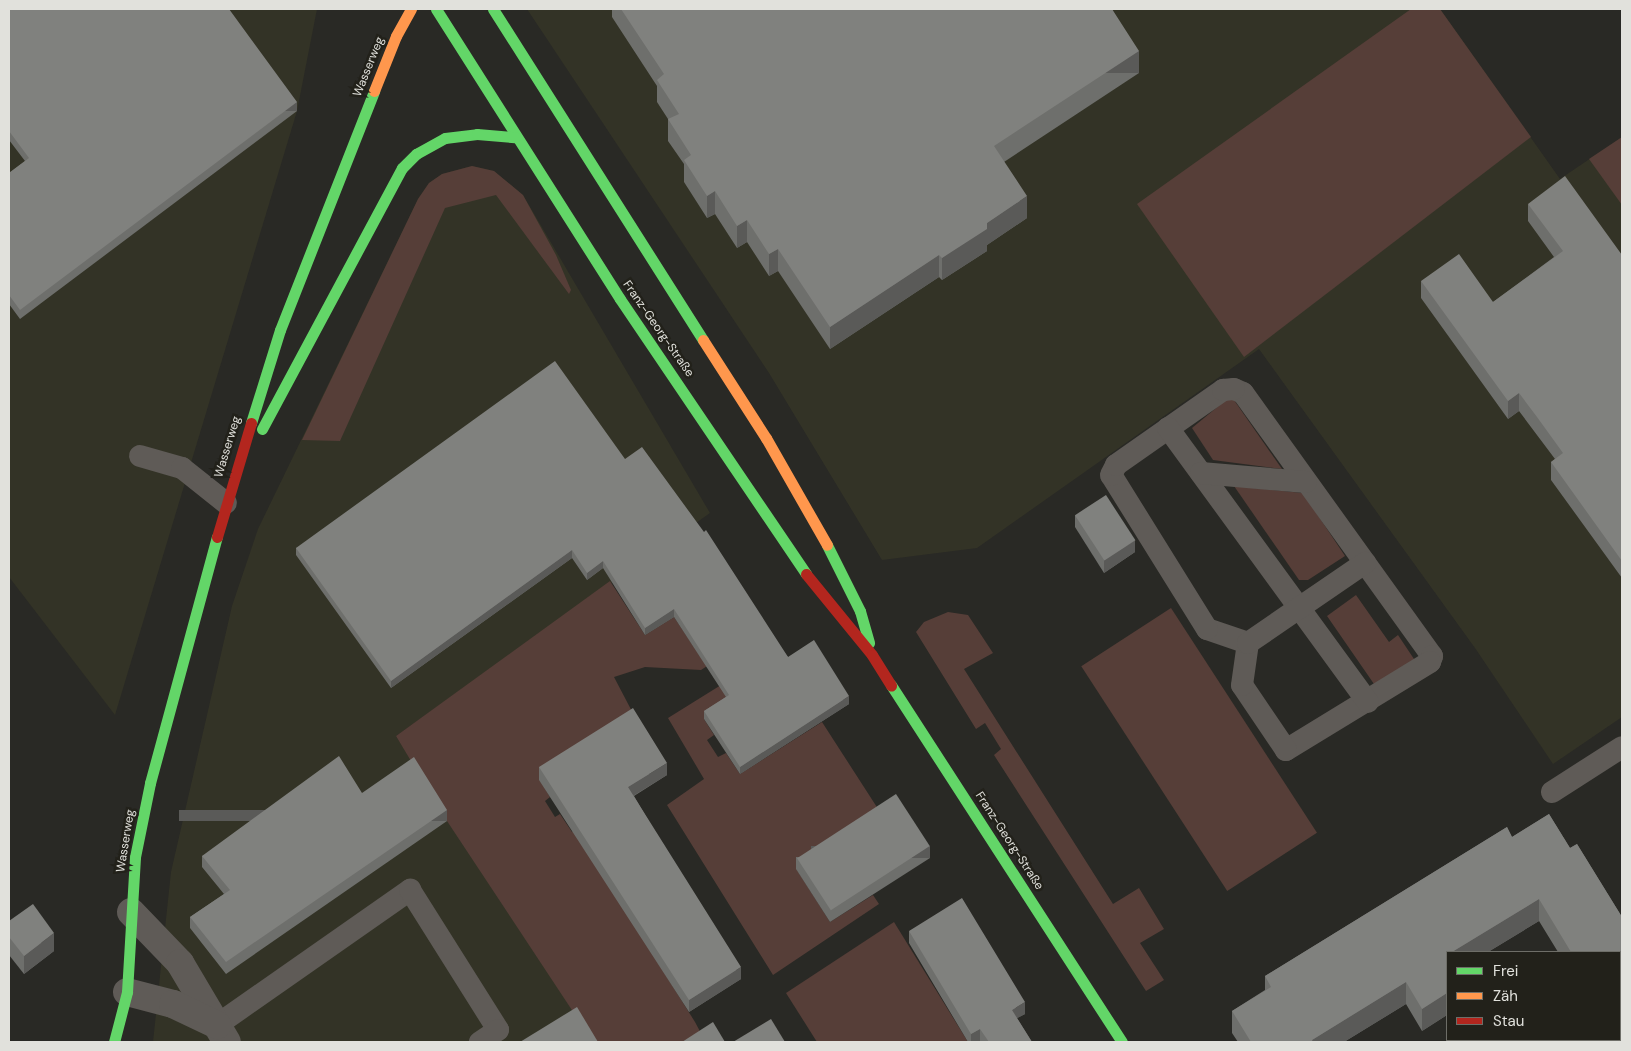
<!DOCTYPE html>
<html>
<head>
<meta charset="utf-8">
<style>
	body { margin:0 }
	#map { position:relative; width:1631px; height:1051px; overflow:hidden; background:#292925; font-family:"DM Sans",sans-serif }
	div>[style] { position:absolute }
	.built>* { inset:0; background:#333326 }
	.green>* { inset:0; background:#563e38; transform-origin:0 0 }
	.lane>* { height:22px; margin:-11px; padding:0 11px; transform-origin:11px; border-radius:11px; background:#5f5b57 }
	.street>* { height:28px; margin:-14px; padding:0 14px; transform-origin:14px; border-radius:14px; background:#5f5b57 }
	.fast>* { height:11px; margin:-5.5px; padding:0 5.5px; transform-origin:5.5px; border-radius:5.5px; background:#63d668 }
	.slow>* { height:11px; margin:-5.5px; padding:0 5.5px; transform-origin:5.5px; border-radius:5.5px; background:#ff974d }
	.jam>* { height:11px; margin:-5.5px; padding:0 5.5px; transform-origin:5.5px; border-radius:5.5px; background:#b3261e }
	.wall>* { inset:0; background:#6e6f6c }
	.shaded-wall>* { inset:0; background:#5a5a58; transform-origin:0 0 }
	.building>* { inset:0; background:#80817e; transform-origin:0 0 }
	span { translate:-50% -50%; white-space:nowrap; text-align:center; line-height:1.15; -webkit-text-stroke:5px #22211a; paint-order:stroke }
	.street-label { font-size:12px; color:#e1e1dc }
	.frame { position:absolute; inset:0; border:10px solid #e1e1dc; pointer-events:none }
	.legend { position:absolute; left:1446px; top:951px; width:175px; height:90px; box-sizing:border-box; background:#22211a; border:1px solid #6e6e68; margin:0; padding:6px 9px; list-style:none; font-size:15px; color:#e1e1dc }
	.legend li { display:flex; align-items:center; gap:10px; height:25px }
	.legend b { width:25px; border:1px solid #6e6e68 }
</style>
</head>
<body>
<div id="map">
	<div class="built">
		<i style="clip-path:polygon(9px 9px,317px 9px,297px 111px,115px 715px,9px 577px)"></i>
		<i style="clip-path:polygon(527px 9px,1440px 9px,1560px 179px,1622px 137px,1622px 717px,1553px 764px,1475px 648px,1259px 349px,977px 548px,882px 560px,769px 373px)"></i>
		<i style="clip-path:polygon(472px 166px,494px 171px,523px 195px,710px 513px,396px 736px,593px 1042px,153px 1042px,171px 872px,232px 606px,258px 529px,418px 199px,429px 183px,442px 174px)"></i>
	</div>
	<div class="green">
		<i style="clip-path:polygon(1411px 9px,1440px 9px,1531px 137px,1244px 357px,1137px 204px)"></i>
		<i style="clip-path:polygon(1622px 137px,1622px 205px,1589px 159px)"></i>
		<i style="clip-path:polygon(472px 166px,494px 171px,523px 195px,556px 255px,571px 290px,569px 294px,496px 195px,445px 208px,340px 441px,302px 440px,418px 199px,429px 183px,442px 174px)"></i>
		<i style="clip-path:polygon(1227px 399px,1234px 400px,1282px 469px,1213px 460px,1192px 428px)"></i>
		<i style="clip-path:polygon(1234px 486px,1303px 493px,1345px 556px,1308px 580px,1299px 580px)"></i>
		<i style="clip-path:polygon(610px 581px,645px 635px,674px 617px,700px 656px,718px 659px,701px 670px,645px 667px,614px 677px,636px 719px,540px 780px,550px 797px,545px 801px,555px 817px,560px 814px,572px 832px,575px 830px,695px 1022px,703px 1037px,696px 1042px,593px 1042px,447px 821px,396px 736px)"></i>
		<i style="clip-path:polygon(1356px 595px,1389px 642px,1398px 635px,1416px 662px,1374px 684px,1327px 616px)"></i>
		<i style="left:1171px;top:608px;width:268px;height:107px;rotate:57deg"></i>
		<i style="clip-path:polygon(948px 612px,968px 615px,993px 653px,964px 669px,1113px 904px,1139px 888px,1164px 929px,1140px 943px,1164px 980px,1146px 991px,994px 755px,1001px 749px,985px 723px,976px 729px,916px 632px,924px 622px)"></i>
		<i style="clip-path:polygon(721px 685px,745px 692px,704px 719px,714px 735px,707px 740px,718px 757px,726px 753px,740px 774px,822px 722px,882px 815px,797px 870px,830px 922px,873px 895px,879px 904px,773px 975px,667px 805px,704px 779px,668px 718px)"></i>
		<i style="clip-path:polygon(894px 922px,968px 1042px,817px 1042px,786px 993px)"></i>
	</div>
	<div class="lane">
		<i style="left:1234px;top:389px;width:10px;rotate:24deg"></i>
		<i style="left:1243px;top:393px;width:324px;rotate:54.3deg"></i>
		<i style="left:1432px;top:656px;width:6px;rotate:108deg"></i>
		<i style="left:1430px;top:662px;width:169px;rotate:148.6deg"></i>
		<i style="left:1286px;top:750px;width:78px;rotate:-124.1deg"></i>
		<i style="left:1242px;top:685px;width:42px;rotate:-81.9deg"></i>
		<i style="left:1248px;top:643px;width:43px;rotate:-161.1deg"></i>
		<i style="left:1207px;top:629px;width:181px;rotate:-121.9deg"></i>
		<i style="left:1111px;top:475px;width:11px;rotate:-63deg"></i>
		<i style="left:1116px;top:465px;width:131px;rotate:-35deg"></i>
		<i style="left:1223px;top:390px;width:11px;rotate:-5deg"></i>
		<i style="left:1168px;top:428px;width:339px;rotate:53.9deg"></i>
		<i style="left:140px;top:456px;width:44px;rotate:15.9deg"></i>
		<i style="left:182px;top:468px;width:56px;rotate:38.5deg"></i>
		<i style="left:1201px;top:473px;width:105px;rotate:4.9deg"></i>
		<i style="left:1248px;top:643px;width:142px;rotate:-34.4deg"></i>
		<i style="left:1552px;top:792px;width:83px;rotate:-32.7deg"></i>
		<i style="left:217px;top:1025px;width:236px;rotate:-35deg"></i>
		<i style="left:410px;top:890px;width:165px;rotate:57.8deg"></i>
		<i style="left:498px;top:1030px;width:22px;rotate:146deg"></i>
	</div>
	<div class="street">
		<i style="left:131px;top:912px;width:71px;rotate:46.1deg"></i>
		<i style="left:180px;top:963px;width:92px;rotate:59.3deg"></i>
		<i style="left:127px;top:992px;width:48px;rotate:14.6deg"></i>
		<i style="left:173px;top:1004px;width:49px;rotate:25.5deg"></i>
	</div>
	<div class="fast">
		<i style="left:436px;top:9px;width:343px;rotate:57.6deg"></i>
		<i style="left:620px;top:299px;width:332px;rotate:55.9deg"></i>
		<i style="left:493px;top:9px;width:392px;rotate:57.6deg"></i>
		<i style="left:251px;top:423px;width:97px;rotate:-72.7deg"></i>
		<i style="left:280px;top:330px;width:257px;rotate:-68.5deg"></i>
		<i style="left:262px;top:429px;width:296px;rotate:-61.8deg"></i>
		<i style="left:402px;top:168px;width:20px;rotate:-45deg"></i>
		<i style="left:416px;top:154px;width:33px;rotate:-29deg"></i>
		<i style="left:445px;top:138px;width:32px;rotate:-7deg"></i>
		<i style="left:477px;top:134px;width:38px;rotate:5deg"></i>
		<i style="left:827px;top:545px;width:74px;rotate:63.4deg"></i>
		<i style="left:860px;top:611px;width:33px;rotate:74deg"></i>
		<i style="left:891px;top:685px;width:425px;rotate:57.1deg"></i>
		<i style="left:114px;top:1042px;width:52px;rotate:-75.4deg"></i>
		<i style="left:127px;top:992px;width:135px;rotate:-86.6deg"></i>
		<i style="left:135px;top:857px;width:76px;rotate:-78.5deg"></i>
		<i style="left:150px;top:783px;width:255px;rotate:-74.8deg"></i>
	</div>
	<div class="slow">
		<i style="left:374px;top:91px;width:59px;rotate:-68.2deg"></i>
		<i style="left:396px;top:36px;width:31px;rotate:-61deg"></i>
		<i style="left:703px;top:340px;width:117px;rotate:57.3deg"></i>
		<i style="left:766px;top:438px;width:123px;rotate:60.3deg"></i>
	</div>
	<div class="jam">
		<i style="left:217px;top:537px;width:119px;rotate:-73.4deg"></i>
		<i style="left:806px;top:574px;width:104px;rotate:50.8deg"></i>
		<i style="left:872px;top:655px;width:36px;rotate:58deg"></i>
	</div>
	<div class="wall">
		<i style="clip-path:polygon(9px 9px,297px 111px,20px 319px,9px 304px,9px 173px,25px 161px,9px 140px)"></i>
		<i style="clip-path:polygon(612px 9px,1112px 9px,1139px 73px,1004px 162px,1027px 218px,987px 245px,987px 251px,942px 280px,939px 277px,830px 349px,778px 271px,769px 276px,747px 242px,737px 248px,715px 214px,707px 218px,684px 182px,684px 164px,668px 141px,668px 119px,657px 102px,657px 86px,612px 17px)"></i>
		<i style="clip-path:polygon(1528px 204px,1622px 255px,1622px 578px,1551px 480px,1551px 462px,1555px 459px,1519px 411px,1508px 419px,1421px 298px,1421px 281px,1493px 302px,1554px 257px,1528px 221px)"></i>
		<i style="clip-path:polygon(625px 459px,788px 657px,849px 704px,740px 774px,704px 719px,704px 711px,726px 697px,674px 617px,645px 635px,603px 568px,587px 580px,572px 558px,391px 688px,296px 555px,296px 548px)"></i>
		<i style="clip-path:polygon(1075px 515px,1135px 552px,1104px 573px,1075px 527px)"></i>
		<i style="clip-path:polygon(539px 767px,667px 775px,634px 796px,741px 979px,689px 1012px,539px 780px)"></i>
		<i style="clip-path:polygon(362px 793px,447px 821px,226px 974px,190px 928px,190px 917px,224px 894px,202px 867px,202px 856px)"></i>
		<i style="clip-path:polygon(1549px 814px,1570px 848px,1577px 844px,1622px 917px,1622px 1042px,1500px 1042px,1504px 1040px,1620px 1040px,1620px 952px,1558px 952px,1539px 921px,1488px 952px,1447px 952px,1447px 1015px,1422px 1031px,1406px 1004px,1344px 1042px,1238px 1042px,1232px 1033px,1232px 1011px,1265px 990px,1265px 976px,1507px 827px,1512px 837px)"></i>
		<i style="clip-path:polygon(796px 857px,930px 858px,830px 922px,796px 869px)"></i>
		<i style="clip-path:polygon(9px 921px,54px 951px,24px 974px,9px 955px)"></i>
		<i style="clip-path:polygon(909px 931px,1025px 1014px,1017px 1018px,1032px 1042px,981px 1042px,980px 1041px,977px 1042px,968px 1042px,909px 943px)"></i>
	</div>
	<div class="shaded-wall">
		<i style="left:1139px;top:51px;width:22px;height:173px;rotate:90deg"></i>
		<i style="left:297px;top:102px;width:9px;height:346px;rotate:90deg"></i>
		<i style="clip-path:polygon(715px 191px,715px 214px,707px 218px,707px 196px)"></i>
		<i style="clip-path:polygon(1027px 196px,1027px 218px,987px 245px,987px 251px,942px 280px,942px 258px,987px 223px)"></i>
		<i style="clip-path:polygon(747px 220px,747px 242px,737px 248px,737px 226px)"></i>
		<i style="clip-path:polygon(778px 249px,778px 271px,769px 276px,769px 254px)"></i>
		<i style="clip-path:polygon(939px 255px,939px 277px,830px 349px,830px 327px)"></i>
		<i style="clip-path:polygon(1519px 393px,1519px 411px,1508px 419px,1508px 401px)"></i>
		<i style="clip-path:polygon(1135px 540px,1135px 552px,1104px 573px,1104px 560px)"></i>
		<i style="clip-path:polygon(572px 550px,572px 558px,391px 688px,391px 681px)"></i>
		<i style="clip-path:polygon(603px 561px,603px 568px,587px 580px,587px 573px)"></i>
		<i style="clip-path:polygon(674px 609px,674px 617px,645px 635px,645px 628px)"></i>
		<i style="clip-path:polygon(849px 696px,849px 704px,740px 774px,740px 767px)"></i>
		<i style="clip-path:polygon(667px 763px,667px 775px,628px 799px,628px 787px)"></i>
		<i style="left:447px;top:810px;width:11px;height:268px;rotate:90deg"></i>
		<i style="left:930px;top:846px;width:12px;height:119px;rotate:90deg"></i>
		<i style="clip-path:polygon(1539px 899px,1539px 921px,1488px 952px,1452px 952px)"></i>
		<i style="clip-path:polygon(54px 933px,54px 951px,24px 974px,24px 956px)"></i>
		<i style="clip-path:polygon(741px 967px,741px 979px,689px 1012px,689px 1000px)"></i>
		<i style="clip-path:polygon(1406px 982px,1406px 1004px,1344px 1042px,1312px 1042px,1312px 1040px)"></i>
		<i style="clip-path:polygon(1447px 993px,1447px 1015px,1422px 1031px,1422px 1009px)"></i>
		<i style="clip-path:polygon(1025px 1002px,1025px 1014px,1012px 1021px,1012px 1010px)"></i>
		<i style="clip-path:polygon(980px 1029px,980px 1041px,977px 1042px,971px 1042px,971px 1034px)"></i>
	</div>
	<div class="building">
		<i style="clip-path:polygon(9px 9px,229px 9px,297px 102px,20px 310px,9px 295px,9px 173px,29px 158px,9px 131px)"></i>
		<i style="clip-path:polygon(621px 9px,1112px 9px,1139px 51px,994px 146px,1027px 196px,987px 223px,987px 229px,942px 258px,939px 255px,830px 327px,778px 249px,769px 254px,747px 220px,737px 226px,715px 191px,707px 196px,684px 160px,691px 155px,668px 119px,679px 114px,657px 80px,664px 74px)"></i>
		<i style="clip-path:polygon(1565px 176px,1622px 255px,1622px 561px,1551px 462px,1563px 453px,1537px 417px,1519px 393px,1508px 401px,1421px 281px,1459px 254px,1493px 302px,1563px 251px,1528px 204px)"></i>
		<i style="clip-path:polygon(555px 361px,625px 459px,642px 447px,704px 532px,706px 530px,788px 657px,814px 640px,849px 696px,740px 767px,704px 711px,729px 695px,674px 609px,645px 628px,603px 561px,587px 573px,572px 550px,391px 681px,296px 548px)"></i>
		<i style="left:1106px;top:495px;width:54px;height:37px;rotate:57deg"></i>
		<i style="clip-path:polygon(633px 708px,667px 763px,628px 787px,741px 967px,689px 1000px,539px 767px)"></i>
		<i style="clip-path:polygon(339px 756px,362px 793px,414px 757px,447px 810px,226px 962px,190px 917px,230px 890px,202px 856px)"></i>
		<i style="left:896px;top:794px;width:62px;height:118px;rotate:57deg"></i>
		<i style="clip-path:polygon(1549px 814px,1570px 848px,1577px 844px,1622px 917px,1622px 1042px,1500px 1042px,1504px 1040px,1620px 1040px,1620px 952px,1571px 952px,1539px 899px,1452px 952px,1447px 952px,1447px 955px,1446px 956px,1447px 957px,1447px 993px,1422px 1009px,1406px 982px,1312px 1040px,1313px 1042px,1251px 1042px,1232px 1011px,1271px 987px,1265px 976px,1507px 827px,1512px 837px)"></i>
		<i style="clip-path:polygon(962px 898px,1025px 1002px,1012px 1010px,1032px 1042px,989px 1042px,980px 1029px,971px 1034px,909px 931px)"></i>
		<i style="clip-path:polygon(33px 904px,54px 933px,24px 956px,9px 937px,9px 921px)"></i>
		<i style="clip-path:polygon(577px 1007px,598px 1042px,520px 1042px)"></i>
		<i style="clip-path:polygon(771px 1019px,785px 1042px,733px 1042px)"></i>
		<i style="clip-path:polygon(713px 1022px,725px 1042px,682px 1042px)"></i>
	</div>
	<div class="street-label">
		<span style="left:369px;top:67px;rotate:-68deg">Wasserweg</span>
		<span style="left:658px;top:329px;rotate:55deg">Franz-Georg-Straße</span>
		<span style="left:228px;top:447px;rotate:-73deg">Wasserweg</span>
		<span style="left:126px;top:841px;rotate:-81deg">Wasserweg</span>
		<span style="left:1009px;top:841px;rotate:57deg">Franz-Georg-Straße</span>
	</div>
	<div class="frame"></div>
	<ul class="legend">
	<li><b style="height:6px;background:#63d668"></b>Frei</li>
	<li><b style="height:6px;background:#ff974d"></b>Zäh</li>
	<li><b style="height:6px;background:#b3261e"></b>Stau</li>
	</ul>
</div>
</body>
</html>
